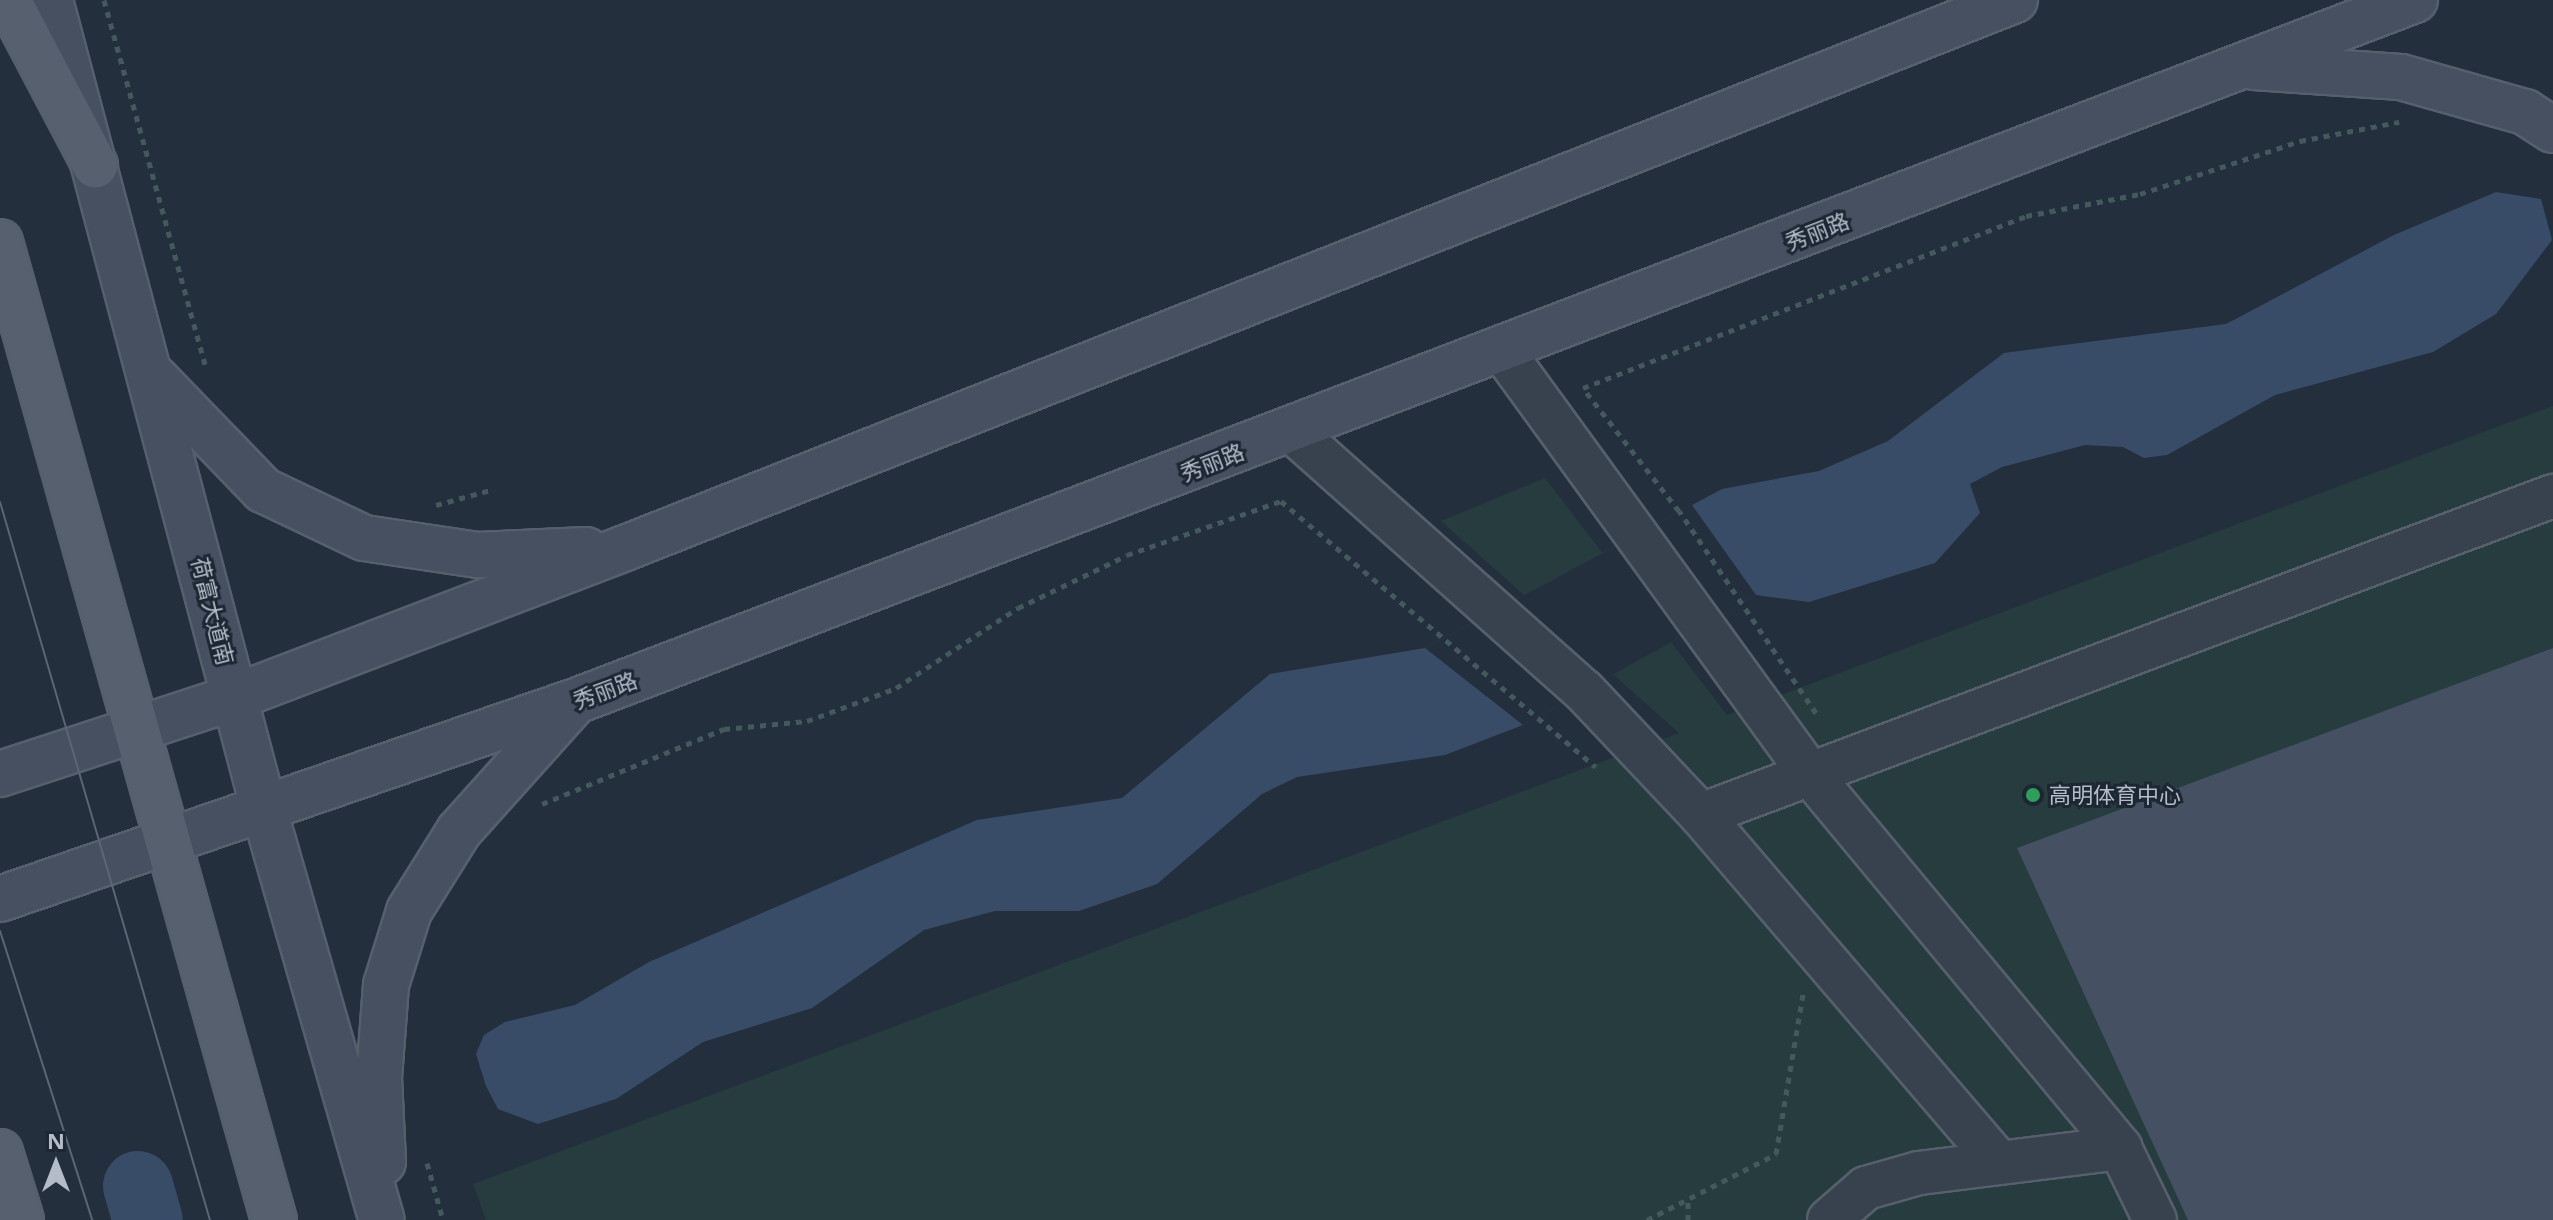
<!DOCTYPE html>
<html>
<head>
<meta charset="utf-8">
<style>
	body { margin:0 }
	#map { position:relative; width:2553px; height:1220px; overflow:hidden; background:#242f3e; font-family:"Noto Sans","Noto Sans SC",sans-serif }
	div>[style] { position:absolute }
	.green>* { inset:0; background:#263c3f }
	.water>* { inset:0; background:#394c67 }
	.pier>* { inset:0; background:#242f3e }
	.river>* { height:70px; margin:-35px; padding:0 35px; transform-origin:35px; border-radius:35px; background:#394c67 }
	.building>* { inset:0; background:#455162 }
	.path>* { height:5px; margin-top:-2.5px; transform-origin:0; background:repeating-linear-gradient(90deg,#44595c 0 6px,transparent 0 12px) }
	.roads { filter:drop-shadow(2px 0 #565f6c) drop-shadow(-2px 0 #565f6c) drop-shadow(0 2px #565f6c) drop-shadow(0 -2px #565f6c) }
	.street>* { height:42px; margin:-21px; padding:0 21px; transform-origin:21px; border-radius:21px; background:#38414e }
	.secondary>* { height:44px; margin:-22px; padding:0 22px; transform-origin:22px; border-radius:22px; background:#465061 }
	.primary>* { height:44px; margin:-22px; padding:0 22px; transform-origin:22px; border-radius:22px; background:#56606e }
	.tram>* { height:2px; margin:-1px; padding:0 1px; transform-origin:1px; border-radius:1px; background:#5a6575 }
	.dots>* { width:22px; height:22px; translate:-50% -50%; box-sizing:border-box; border:4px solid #1d2633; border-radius:50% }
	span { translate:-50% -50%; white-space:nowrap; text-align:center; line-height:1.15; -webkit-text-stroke:6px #1d2633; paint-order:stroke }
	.street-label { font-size:22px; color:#b4bcc9 }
	.poi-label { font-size:22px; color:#b4bcc9 }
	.left { translate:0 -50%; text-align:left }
	.north { position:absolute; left:16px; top:1124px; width:80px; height:80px; -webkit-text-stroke:6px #1d2633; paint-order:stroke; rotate:0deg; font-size:22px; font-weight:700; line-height:32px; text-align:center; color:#b4bcc9 }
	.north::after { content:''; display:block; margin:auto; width:28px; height:36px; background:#b4bcc9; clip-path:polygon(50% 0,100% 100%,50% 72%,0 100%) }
</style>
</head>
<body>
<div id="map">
	<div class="green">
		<i style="clip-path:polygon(2553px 406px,2553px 1220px,486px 1220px,473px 1184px,1679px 733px,1441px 521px,1545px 478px,1727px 715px)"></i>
	</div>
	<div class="water">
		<i style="clip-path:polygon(2496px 192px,2541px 199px,2552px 240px,2496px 314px,2433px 352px,2275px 395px,2167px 455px,2144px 458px,2123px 447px,2085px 445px,2002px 467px,1970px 484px,1980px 513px,1935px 563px,1809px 602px,1756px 595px,1523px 725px,1445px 755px,1297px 777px,1262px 794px,1157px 884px,1079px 911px,995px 911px,924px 930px,812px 1008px,703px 1042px,616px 1099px,538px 1124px,498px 1109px,486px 1086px,476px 1054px,484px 1035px,505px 1022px,575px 1005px,649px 962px,977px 820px,1122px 798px,1270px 674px,1425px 648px,1722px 489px,1819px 471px,1888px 441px,2004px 353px,2226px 324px,2394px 235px)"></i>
	</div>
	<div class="pier">
		<i style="clip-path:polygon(1692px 505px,1756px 595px,1523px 725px,1425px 648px)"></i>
	</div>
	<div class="river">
		<i style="left:138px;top:1186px;width:35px;rotate:74deg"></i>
	</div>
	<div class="building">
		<i style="clip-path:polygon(2553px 648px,2553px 1220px,2188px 1220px,2017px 848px)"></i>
	</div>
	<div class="path">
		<i style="left:104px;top:0;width:383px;rotate:74.5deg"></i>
		<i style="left:436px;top:505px;width:60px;rotate:-15.4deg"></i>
		<i style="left:1816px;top:713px;width:244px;rotate:-124.1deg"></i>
		<i style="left:1679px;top:511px;width:156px;rotate:-128deg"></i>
		<i style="left:1583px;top:388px;width:475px;rotate:-21.2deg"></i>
		<i style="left:2026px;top:216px;width:116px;rotate:-10.9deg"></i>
		<i style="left:2140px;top:194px;width:169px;rotate:-18.3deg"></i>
		<i style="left:2300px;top:141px;width:101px;rotate:-10.9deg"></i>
		<i style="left:542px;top:804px;width:197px;rotate:-22.4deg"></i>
		<i style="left:724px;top:729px;width:83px;rotate:-5.5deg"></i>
		<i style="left:807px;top:721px;width:95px;rotate:-20.3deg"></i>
		<i style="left:896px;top:688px;width:146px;rotate:-33.3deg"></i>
		<i style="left:1018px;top:608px;width:121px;rotate:-25.9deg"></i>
		<i style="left:1127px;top:555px;width:163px;rotate:-19.3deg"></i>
		<i style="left:1281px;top:501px;width:412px;rotate:40.2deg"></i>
		<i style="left:427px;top:1163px;width:59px;rotate:74.3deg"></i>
		<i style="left:1647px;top:1220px;width:145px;rotate:-27.1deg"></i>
		<i style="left:1776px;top:1154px;width:162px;rotate:-80.4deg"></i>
		<i style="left:1688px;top:1220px;width:22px;rotate:-90deg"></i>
	</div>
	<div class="roads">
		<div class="street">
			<i style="left:1504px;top:353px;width:520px;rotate:53.99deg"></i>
			<i style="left:1810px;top:774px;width:486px;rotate:50.3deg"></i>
			<i style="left:2120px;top:1148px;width:80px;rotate:64.1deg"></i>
			<i style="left:1293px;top:432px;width:390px;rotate:41.7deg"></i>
			<i style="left:1584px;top:691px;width:170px;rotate:46.7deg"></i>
			<i style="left:1701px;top:815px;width:458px;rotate:49.4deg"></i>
			<i style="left:1701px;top:815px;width:910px;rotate:-20.53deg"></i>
			<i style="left:1829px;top:1220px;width:49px;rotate:-40.9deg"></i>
			<i style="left:1866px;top:1188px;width:55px;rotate:-15.8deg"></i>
			<i style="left:1919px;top:1173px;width:203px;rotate:-7.1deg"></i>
		</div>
		<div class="secondary">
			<i style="left:50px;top:0;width:841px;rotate:75.19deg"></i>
			<i style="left:265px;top:813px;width:423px;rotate:74deg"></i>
			<i style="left:2254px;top:67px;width:147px;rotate:3.9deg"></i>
			<i style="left:2401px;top:77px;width:129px;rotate:15.8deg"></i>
			<i style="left:2525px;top:112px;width:33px;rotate:33deg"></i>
			<i style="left:155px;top:378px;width:156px;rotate:46deg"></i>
			<i style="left:263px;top:490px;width:112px;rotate:25.4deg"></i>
			<i style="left:364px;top:538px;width:115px;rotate:8.5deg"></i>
			<i style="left:478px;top:555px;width:108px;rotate:-2.7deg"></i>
			<i style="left:0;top:774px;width:247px;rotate:-18.1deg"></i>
			<i style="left:235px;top:697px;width:417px;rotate:-20.9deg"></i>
			<i style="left:625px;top:548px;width:1494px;rotate:-21.52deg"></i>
			<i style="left:0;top:899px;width:609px;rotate:-18.97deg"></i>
			<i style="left:576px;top:701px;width:1968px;rotate:-20.87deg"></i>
			<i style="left:383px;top:1162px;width:84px;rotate:-92.7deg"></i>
			<i style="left:379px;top:1078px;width:93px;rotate:-85.7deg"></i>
			<i style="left:386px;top:985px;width:77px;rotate:-72.7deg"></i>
			<i style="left:409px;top:911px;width:94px;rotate:-58deg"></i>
			<i style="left:459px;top:831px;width:171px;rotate:-48.1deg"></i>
		</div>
		<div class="primary">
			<i style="left:8px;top:0;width:187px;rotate:62.2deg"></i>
			<i style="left:0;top:242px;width:1016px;rotate:74.35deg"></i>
			<i style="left:0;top:1152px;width:71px;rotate:72.8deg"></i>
		</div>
	</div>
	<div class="tram">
		<i style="left:0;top:502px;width:748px;rotate:73.7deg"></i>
		<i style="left:0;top:931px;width:303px;rotate:72.3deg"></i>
	</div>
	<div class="dots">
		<i style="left:2033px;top:795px;background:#2e9e5b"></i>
	</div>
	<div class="street-label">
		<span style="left:1817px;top:231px;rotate:-21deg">秀丽路</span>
		<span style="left:1212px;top:462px;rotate:-21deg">秀丽路</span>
		<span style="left:213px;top:611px;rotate:76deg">荷富大道南</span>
		<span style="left:605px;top:690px;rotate:-20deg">秀丽路</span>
	</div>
	<div class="poi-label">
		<span class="left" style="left:2049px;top:795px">高明体育中心</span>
	</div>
	<div class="north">N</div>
</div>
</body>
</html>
